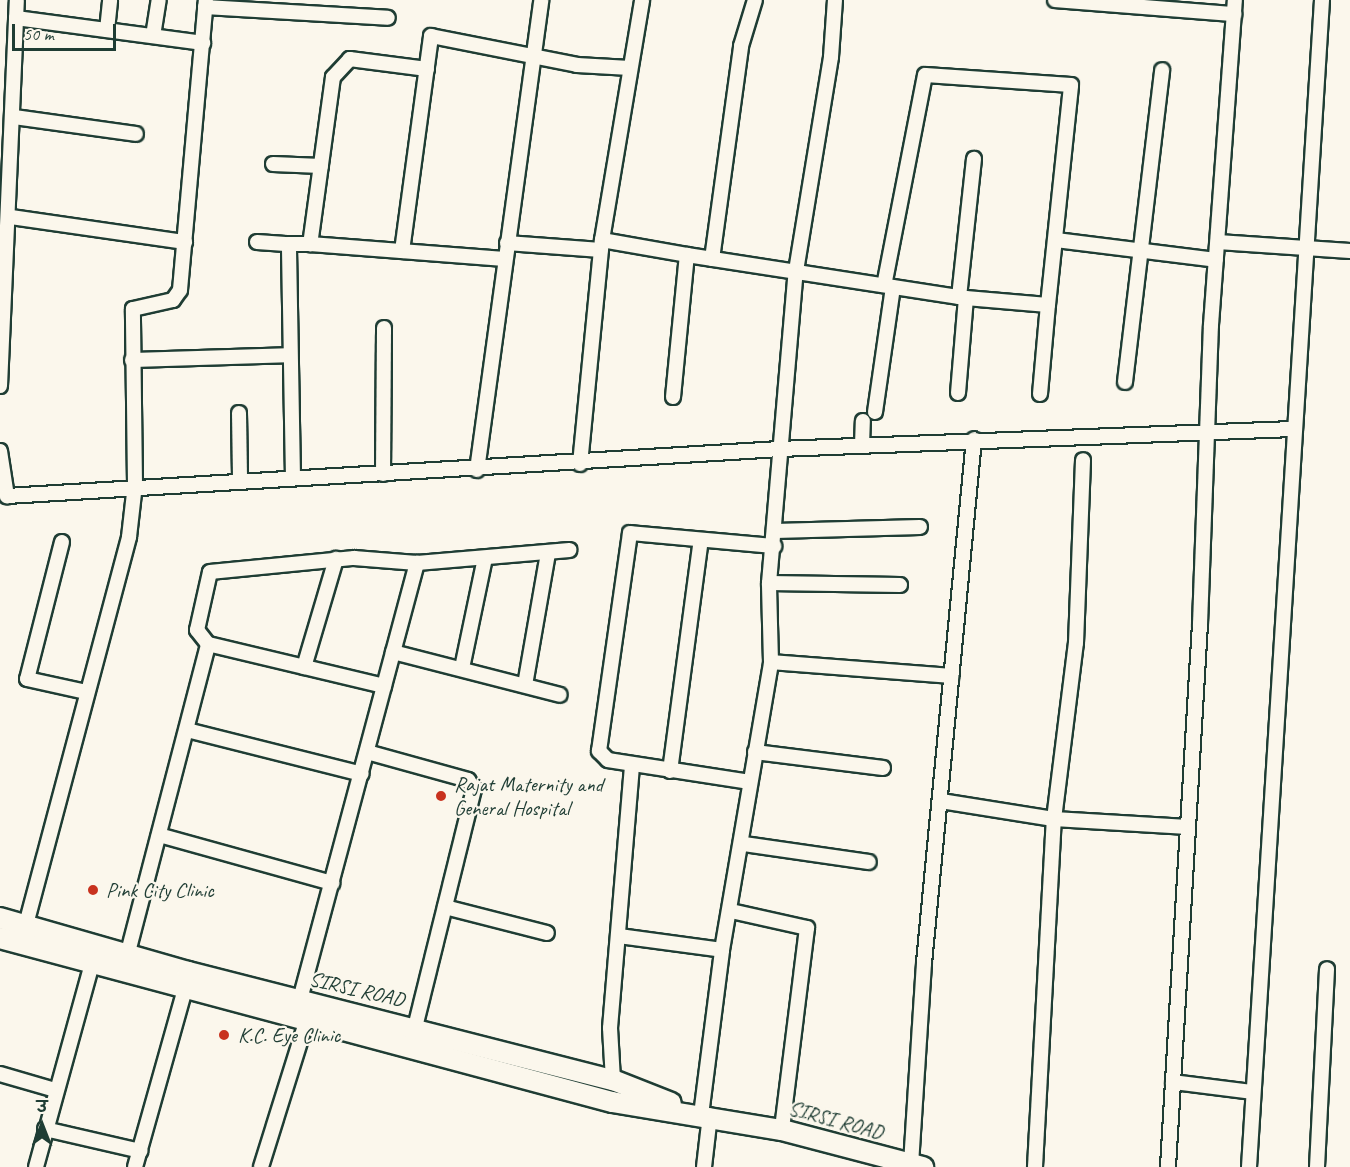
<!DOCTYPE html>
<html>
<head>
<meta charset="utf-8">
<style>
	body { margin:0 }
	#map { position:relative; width:1350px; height:1167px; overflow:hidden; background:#fbf7ec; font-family:Caveat,"Playpen Sans Deva",sans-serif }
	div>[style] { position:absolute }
	.roads { filter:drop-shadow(2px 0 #1f3d34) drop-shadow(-2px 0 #1f3d34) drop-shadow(0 2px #1f3d34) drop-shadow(0 -2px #1f3d34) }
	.street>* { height:14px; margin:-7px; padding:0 7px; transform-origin:7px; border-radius:7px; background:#fbf7ec }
	.secondary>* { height:20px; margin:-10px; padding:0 10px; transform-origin:10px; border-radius:10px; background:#fbf7ec }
	.dots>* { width:16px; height:16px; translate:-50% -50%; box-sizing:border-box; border:3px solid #fbf7ec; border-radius:50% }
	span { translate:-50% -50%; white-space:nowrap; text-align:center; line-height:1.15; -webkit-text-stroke:4.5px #fbf7ec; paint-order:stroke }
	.poi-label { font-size:21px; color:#1f3d34 }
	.left { translate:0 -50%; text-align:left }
	.street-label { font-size:21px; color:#1f3d34 }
	.north { position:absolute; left:12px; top:1095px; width:60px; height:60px; -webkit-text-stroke:4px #fbf7ec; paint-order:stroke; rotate:0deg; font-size:16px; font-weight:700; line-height:24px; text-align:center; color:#1f3d34 }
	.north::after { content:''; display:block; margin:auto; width:21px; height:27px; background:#1f3d34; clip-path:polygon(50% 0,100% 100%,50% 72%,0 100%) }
	.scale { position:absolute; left:12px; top:24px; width:104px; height:27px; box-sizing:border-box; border:3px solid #1f3d34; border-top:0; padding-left:8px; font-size:18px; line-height:21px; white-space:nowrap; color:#1f3d34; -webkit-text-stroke:4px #fbf7ec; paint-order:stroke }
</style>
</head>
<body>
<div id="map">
	<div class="roads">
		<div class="street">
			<i style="left:1055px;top:0;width:180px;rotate:4.5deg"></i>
			<i style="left:205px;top:7px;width:183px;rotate:3.4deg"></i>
			<i style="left:16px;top:18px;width:189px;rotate:7.6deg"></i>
			<i style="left:107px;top:30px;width:30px;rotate:-84deg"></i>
			<i style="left:153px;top:36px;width:36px;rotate:-81deg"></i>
			<i style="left:427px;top:69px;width:78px;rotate:-172.6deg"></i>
			<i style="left:350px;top:59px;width:25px;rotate:133deg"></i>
			<i style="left:333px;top:77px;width:169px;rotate:97.8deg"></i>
			<i style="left:310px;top:244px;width:195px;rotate:4.4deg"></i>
			<i style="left:14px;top:117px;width:123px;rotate:7.9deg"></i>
			<i style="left:273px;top:164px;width:48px;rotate:2.4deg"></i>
			<i style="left:11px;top:217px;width:176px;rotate:8.2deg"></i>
			<i style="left:602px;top:240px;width:86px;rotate:10deg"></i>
			<i style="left:687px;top:255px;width:282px;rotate:8.8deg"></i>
			<i style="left:966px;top:298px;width:82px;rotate:4.9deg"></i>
			<i style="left:1048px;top:305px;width:221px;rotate:-84deg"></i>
			<i style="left:1071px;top:85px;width:146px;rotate:-176.1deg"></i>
			<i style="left:925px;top:75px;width:214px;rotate:101deg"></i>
			<i style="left:1056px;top:240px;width:161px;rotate:7.1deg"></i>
			<i style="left:257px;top:242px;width:32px;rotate:4deg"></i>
			<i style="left:1218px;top:242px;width:132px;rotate:3.9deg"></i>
			<i style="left:507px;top:243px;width:94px;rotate:4.3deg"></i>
			<i style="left:402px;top:251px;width:217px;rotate:-82.3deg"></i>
			<i style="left:431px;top:36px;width:149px;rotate:11.2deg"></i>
			<i style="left:577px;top:65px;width:53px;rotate:3.2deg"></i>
			<i style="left:712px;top:259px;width:215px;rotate:-82.2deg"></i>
			<i style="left:741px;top:46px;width:48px;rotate:-73.1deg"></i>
			<i style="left:959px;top:297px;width:139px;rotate:-83.8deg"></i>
			<i style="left:132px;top:360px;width:156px;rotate:-1.8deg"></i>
			<i style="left:1125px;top:382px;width:314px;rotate:-83.2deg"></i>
			<i style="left:0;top:386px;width:386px;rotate:-87.5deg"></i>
			<i style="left:958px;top:393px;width:95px;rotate:-85.2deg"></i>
			<i style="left:1040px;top:394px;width:89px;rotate:-84.9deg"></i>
			<i style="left:673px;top:397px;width:143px;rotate:-84.4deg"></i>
			<i style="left:875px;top:412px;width:126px;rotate:-81.8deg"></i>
			<i style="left:239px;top:413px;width:67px;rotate:89.1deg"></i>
			<i style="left:862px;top:445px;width:24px;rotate:-88deg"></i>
			<i style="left:0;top:451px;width:46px;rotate:81.2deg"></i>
			<i style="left:7px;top:496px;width:773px;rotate:-3.48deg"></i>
			<i style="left:779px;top:449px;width:514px;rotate:-2.23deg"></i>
			<i style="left:580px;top:464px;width:225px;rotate:-84.4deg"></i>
			<i style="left:602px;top:240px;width:243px;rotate:-80.5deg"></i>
			<i style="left:477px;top:470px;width:474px;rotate:-82.2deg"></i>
			<i style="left:383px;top:474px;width:146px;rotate:-89.6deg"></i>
			<i style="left:293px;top:478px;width:234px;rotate:-91deg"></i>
			<i style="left:289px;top:244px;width:21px"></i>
			<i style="left:775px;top:531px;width:145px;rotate:-1.6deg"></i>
			<i style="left:62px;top:542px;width:141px;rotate:104.3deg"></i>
			<i style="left:27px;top:679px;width:60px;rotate:12.4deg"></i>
			<i style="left:769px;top:583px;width:131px;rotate:0.9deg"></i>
			<i style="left:208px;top:644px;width:18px;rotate:-128deg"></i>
			<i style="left:197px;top:630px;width:59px;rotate:-77.4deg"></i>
			<i style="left:210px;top:572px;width:145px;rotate:-5.6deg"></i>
			<i style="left:354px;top:558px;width:63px;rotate:4.5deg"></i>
			<i style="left:417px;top:563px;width:153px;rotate:-4.9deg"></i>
			<i style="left:393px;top:652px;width:172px;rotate:14.4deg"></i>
			<i style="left:771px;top:662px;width:181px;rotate:4.4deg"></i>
			<i style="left:304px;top:667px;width:113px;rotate:-73.5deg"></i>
			<i style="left:462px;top:668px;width:112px;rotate:-78.2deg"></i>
			<i style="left:525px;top:685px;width:134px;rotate:-80.1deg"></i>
			<i style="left:187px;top:730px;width:180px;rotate:14.1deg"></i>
			<i style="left:367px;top:752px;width:105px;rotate:15.5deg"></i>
			<i style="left:468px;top:780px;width:11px;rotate:56deg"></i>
			<i style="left:474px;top:789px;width:245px;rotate:103.9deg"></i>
			<i style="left:755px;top:752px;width:129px;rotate:7.1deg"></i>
			<i style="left:670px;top:771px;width:233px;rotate:-82.4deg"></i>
			<i style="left:750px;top:782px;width:144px;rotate:-171.2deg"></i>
			<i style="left:608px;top:760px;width:13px;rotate:-135deg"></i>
			<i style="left:599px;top:751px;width:220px;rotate:-81.9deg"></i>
			<i style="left:630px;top:533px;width:145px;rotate:5.2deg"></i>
			<i style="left:941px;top:801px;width:114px;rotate:9.1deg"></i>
			<i style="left:1054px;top:819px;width:134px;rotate:3.4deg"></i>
			<i style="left:159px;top:835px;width:180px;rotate:15.5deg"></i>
			<i style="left:744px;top:844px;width:126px;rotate:8.2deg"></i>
			<i style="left:445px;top:907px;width:105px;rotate:14.3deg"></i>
			<i style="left:731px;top:911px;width:78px;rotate:12.6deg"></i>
			<i style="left:807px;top:928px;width:204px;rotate:97.1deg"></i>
			<i style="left:24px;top:932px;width:409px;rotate:-75.1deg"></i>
			<i style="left:129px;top:537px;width:53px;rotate:-83.5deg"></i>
			<i style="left:135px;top:484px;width:175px;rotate:-90.7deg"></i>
			<i style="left:133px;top:309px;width:41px;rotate:-12.7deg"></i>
			<i style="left:173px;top:300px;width:12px;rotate:-55deg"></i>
			<i style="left:180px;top:290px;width:291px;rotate:-84.9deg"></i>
			<i style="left:619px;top:936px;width:104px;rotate:7.7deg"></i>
			<i style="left:127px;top:956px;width:322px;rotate:-75.4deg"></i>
			<i style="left:208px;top:644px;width:181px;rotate:13.4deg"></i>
			<i style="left:298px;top:1007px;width:460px;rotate:-75deg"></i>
			<i style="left:0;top:1074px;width:57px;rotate:16.2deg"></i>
			<i style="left:613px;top:1080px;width:52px;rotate:-93.3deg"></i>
			<i style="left:610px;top:1028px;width:264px;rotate:-85.2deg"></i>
			<i style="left:1173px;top:1082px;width:80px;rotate:7.2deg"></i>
			<i style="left:701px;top:1115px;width:166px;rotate:-82.7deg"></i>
			<i style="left:722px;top:950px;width:292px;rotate:-80.3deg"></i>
			<i style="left:771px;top:662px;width:79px;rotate:-91.5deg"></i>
			<i style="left:769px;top:583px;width:313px;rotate:-85.1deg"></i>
			<i style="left:796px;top:271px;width:217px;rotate:-80.7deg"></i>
			<i style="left:831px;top:57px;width:57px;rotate:-86deg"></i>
			<i style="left:45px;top:1129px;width:98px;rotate:13deg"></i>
			<i style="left:911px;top:1164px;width:201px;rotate:-86.3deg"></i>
			<i style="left:924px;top:963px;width:526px;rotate:-84.55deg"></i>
			<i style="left:36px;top:1167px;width:212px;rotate:-74.6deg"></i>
			<i style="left:135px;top:1167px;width:188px;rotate:-74.3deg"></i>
			<i style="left:261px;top:1167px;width:155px;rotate:-72.7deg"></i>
			<i style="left:704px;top:1167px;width:52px;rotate:-83.4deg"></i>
			<i style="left:1035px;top:1167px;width:349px;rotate:-86.9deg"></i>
			<i style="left:1054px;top:819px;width:177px;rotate:-82.9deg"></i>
			<i style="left:1076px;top:643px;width:183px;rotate:-87.8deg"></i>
			<i style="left:1168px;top:1167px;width:544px;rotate:-86.63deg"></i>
			<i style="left:1200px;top:624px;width:299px;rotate:-87.9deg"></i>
			<i style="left:1211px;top:325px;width:326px;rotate:-85.8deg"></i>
			<i style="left:1249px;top:1167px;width:1169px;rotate:-86.42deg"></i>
			<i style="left:1317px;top:1167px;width:198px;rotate:-87.1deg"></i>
		</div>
		<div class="secondary">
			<i style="left:0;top:918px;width:196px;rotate:16deg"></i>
			<i style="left:188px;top:972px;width:439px;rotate:14.3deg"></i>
			<i style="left:613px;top:1080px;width:62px;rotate:21.6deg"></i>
			<i style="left:0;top:938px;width:634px;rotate:15deg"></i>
			<i style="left:612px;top:1102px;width:172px;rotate:9.4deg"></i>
			<i style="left:782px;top:1130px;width:146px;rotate:14.7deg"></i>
		</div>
	</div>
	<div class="dots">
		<i style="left:441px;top:796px;background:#c8321e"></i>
		<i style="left:93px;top:890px;background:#c8321e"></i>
		<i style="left:224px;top:1035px;background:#c8321e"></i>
	</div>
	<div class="poi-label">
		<span class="left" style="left:454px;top:796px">Rajat Maternity and<br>General Hospital</span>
		<span class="left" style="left:106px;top:890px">Pink City Clinic</span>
		<span class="left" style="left:238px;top:1035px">K.C. Eye Clinic</span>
	</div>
	<div class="street-label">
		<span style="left:357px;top:989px;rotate:13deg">SIRSI ROAD</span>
		<span style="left:836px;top:1120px;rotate:15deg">SIRSI ROAD</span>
	</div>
	<div class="north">उ</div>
	<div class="scale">50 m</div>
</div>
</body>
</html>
